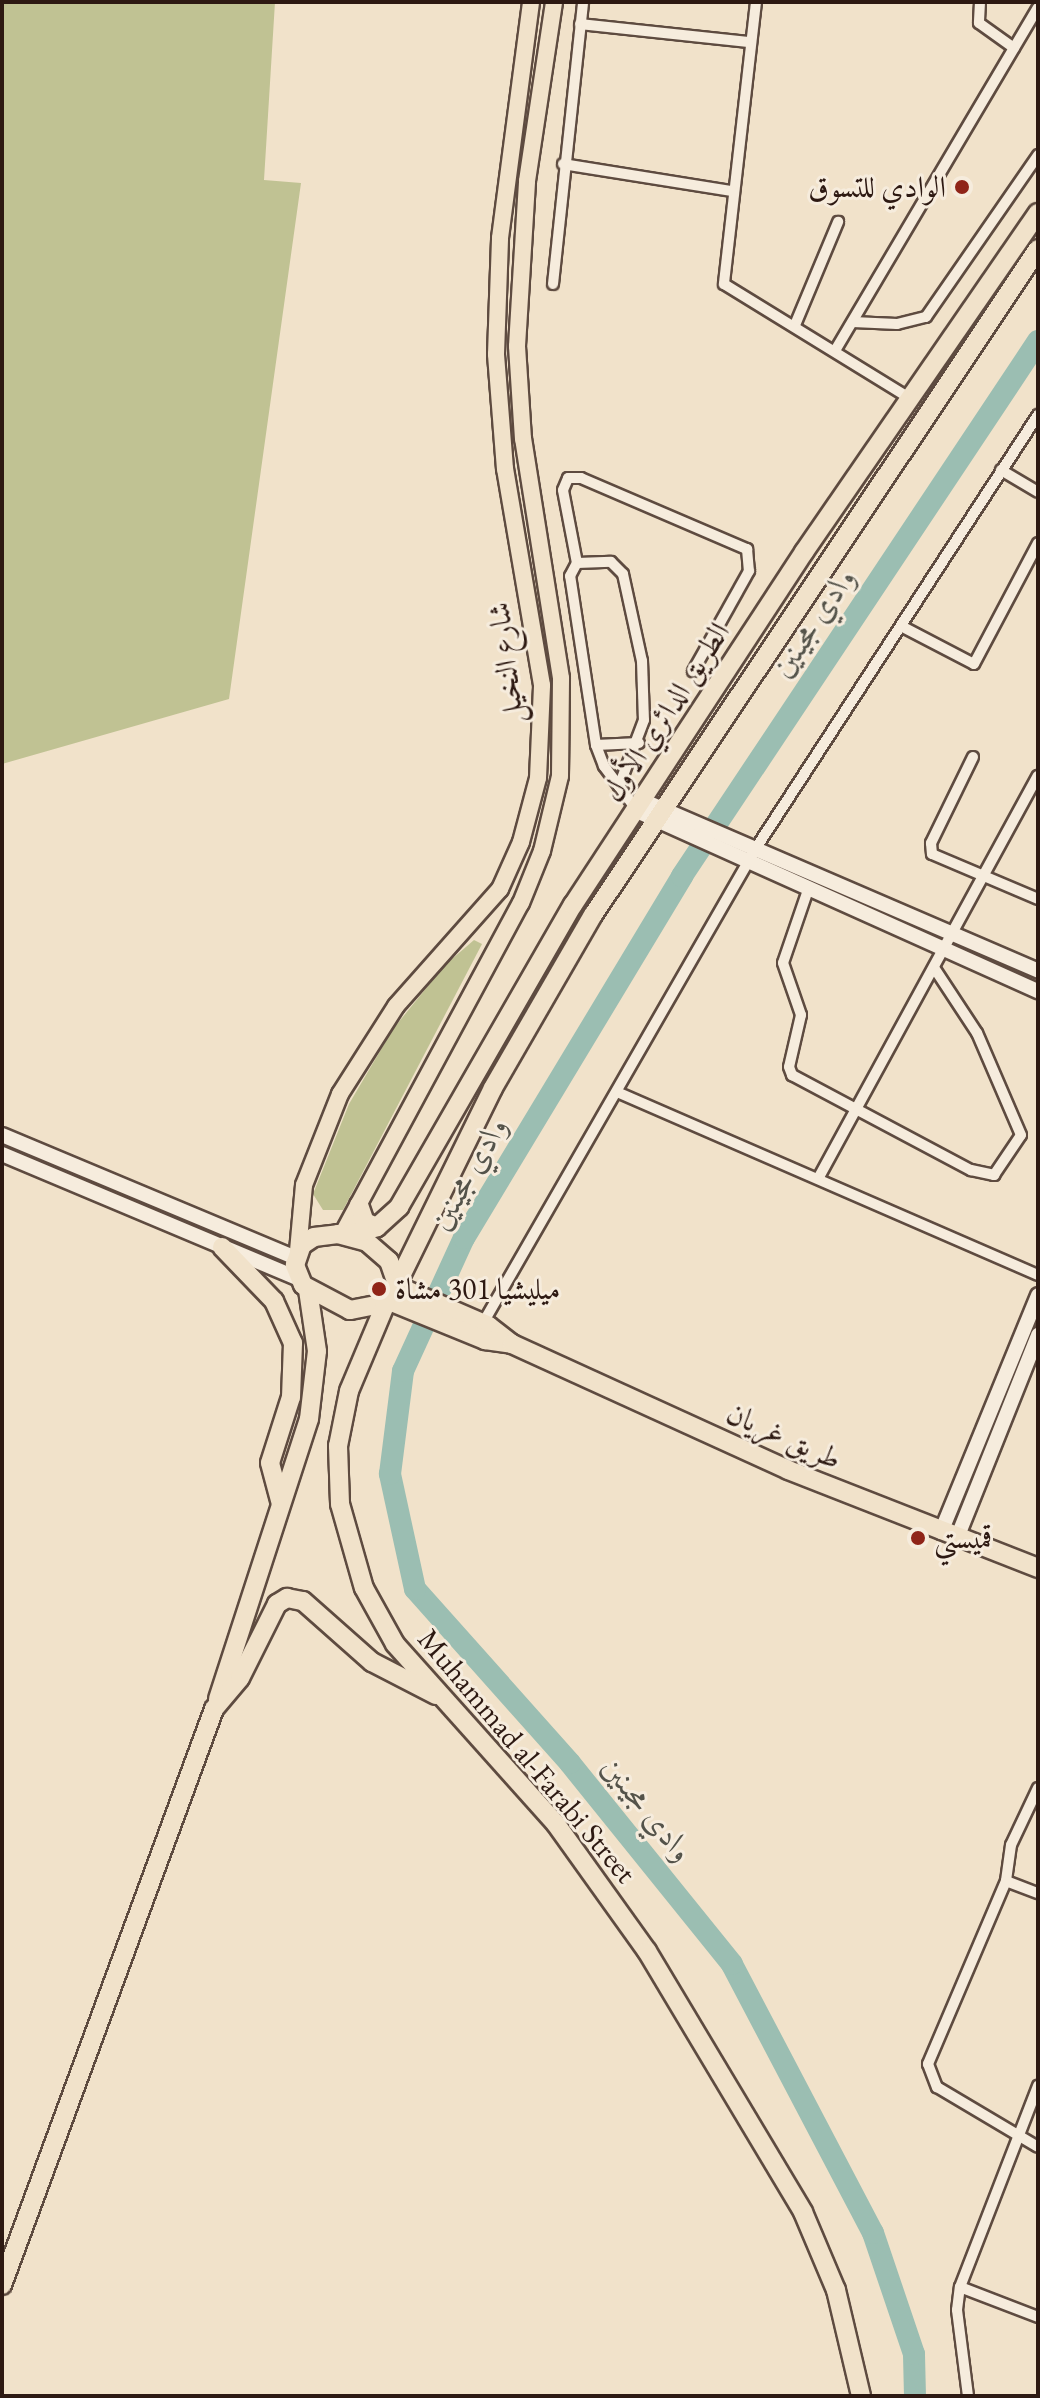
<!DOCTYPE html>
<html>
<head>
<meta charset="utf-8">
<style>
	body { margin:0 }
	#map { position:relative; width:1040px; height:2398px; overflow:hidden; background:#f1e2ca; font-family:"EB Garamond",Amiri,serif }
	div>[style] { position:absolute }
	.green>* { inset:0; background:#c0c293 }
	.river>* { height:22px; margin:-11px; padding:0 11px; transform-origin:11px; border-radius:11px; background:#9bbeb2 }
	.roads { filter:drop-shadow(2px 0 #5e4b40) drop-shadow(-2px 0 #5e4b40) drop-shadow(0 2px #5e4b40) drop-shadow(0 -2px #5e4b40) }
	.street>* { height:10px; margin:-5px; padding:0 5px; transform-origin:5px; border-radius:5px; background:#f6ecdd }
	.secondary>* { height:14px; margin:-7px; padding:0 7px; transform-origin:7px; border-radius:7px; background:#f6ecdd }
	.primary>* { height:16px; margin:-8px; padding:0 8px; transform-origin:8px; border-radius:8px; background:#f1e2ca }
	.highway>* { height:18px; margin:-9px; padding:0 9px; transform-origin:9px; border-radius:9px; background:#f1e2ca }
	.dots>* { width:22px; height:22px; translate:-50% -50%; box-sizing:border-box; border:4px solid #f6ecdd; border-radius:50% }
	span { translate:-50% -50%; white-space:nowrap; text-align:center; line-height:1.15; -webkit-text-stroke:6px #f6ecdd; paint-order:stroke }
	.poi-label { font-size:30px; color:#2d1912 }
	.right { translate:-100% -50%; text-align:right }
	.left { translate:0 -50%; text-align:left }
	.street-label { font-size:30px; color:#2d1912 }
	.water-label { font-size:32px; color:#54534a; font-style:italic }
	.frame { position:absolute; inset:0; border:4px solid #2d1912; pointer-events:none }
</style>
</head>
<body>
<div id="map">
	<div class="green">
		<i style="clip-path:polygon(2px 2px,275px 2px,264px 180px,301px 183px,229px 699px,2px 764px)"></i>
		<i style="clip-path:polygon(474px 940px,482px 944px,343px 1210px,323px 1210px,313px 1194px,349px 1104px,393px 1029px,445px 965px)"></i>
	</div>
	<div class="river">
		<i style="left:915px;top:2396px;width:42px;rotate:-91.4deg"></i>
		<i style="left:914px;top:2354px;width:128px;rotate:-108.7deg"></i>
		<i style="left:873px;top:2233px;width:304px;rotate:-117.7deg"></i>
		<i style="left:732px;top:1964px;width:258px;rotate:-128.9deg"></i>
		<i style="left:570px;top:1763px;width:233px;rotate:-131.7deg"></i>
		<i style="left:415px;top:1589px;width:118px;rotate:-102.3deg"></i>
		<i style="left:390px;top:1474px;width:104px;rotate:-82.8deg"></i>
		<i style="left:403px;top:1371px;width:146px;rotate:-65.4deg"></i>
		<i style="left:464px;top:1238px;width:423px;rotate:-58.9deg"></i>
		<i style="left:682px;top:876px;width:643px;rotate:-56.36deg"></i>
	</div>
	<div class="roads">
		<div class="street">
			<i style="left:756px;top:2px;width:284px;rotate:96.5deg"></i>
			<i style="left:724px;top:284px;width:220px;rotate:31.6deg"></i>
			<i style="left:980px;top:2px;width:21px;rotate:93deg"></i>
			<i style="left:979px;top:23px;width:43px;rotate:35.5deg"></i>
			<i style="left:580px;top:24px;width:169px;rotate:6.1deg"></i>
			<i style="left:563px;top:164px;width:171px;rotate:9.1deg"></i>
			<i style="left:553px;top:284px;width:284px;rotate:-83.9deg"></i>
			<i style="left:853px;top:322px;width:44px;rotate:2.6deg"></i>
			<i style="left:897px;top:324px;width:30px;rotate:-14deg"></i>
			<i style="left:926px;top:317px;width:197px;rotate:-55.3deg"></i>
			<i style="left:795px;top:325px;width:112px;rotate:-67.3deg"></i>
			<i style="left:836px;top:349px;width:396px;rotate:-59.4deg"></i>
			<i style="left:1001px;top:470px;width:43px;rotate:30.7deg"></i>
			<i style="left:577px;top:563px;width:34px;rotate:-2deg"></i>
			<i style="left:611px;top:562px;width:17px;rotate:45deg"></i>
			<i style="left:623px;top:574px;width:89px;rotate:77.7deg"></i>
			<i style="left:642px;top:661px;width:59px;rotate:88.1deg"></i>
			<i style="left:644px;top:720px;width:71px;rotate:110.7deg"></i>
			<i style="left:901px;top:626px;width:82px;rotate:27.5deg"></i>
			<i style="left:974px;top:664px;width:137px;rotate:-62.1deg"></i>
			<i style="left:596px;top:745px;width:43px;rotate:-2.7deg"></i>
			<i style="left:973px;top:757px;width:96px;rotate:116deg"></i>
			<i style="left:931px;top:843px;width:11px;rotate:85deg"></i>
			<i style="left:932px;top:854px;width:115px;rotate:23deg"></i>
			<i style="left:636px;top:809px;width:54px;rotate:-126.7deg"></i>
			<i style="left:604px;top:766px;width:22px;rotate:-111deg"></i>
			<i style="left:596px;top:745px;width:171px;rotate:-98.7deg"></i>
			<i style="left:570px;top:576px;width:15px;rotate:-62deg"></i>
			<i style="left:577px;top:563px;width:74px;rotate:-100.9deg"></i>
			<i style="left:563px;top:490px;width:13px;rotate:-67deg"></i>
			<i style="left:568px;top:478px;width:13px"></i>
			<i style="left:581px;top:478px;width:181px;rotate:23.2deg"></i>
			<i style="left:747px;top:549px;width:22px;rotate:85deg"></i>
			<i style="left:749px;top:571px;width:115px;rotate:119.2deg"></i>
			<i style="left:809px;top:887px;width:80px;rotate:108.9deg"></i>
			<i style="left:783px;top:963px;width:55px;rotate:70.9deg"></i>
			<i style="left:801px;top:1015px;width:53px;rotate:103deg"></i>
			<i style="left:789px;top:1067px;width:9px;rotate:69deg"></i>
			<i style="left:792px;top:1075px;width:203px;rotate:28deg"></i>
			<i style="left:971px;top:1170px;width:24px;rotate:12deg"></i>
			<i style="left:994px;top:1175px;width:48px;rotate:-56deg"></i>
			<i style="left:1021px;top:1135px;width:111px;rotate:-113.3deg"></i>
			<i style="left:977px;top:1033px;width:77px;rotate:-123.3deg"></i>
			<i style="left:617px;top:1092px;width:459px;rotate:23.5deg"></i>
			<i style="left:819px;top:1177px;width:457px;rotate:-61.4deg"></i>
			<i style="left:483px;top:1323px;width:548px;rotate:-60.11deg"></i>
			<i style="left:756px;top:848px;width:517px;rotate:-56.93deg"></i>
			<i style="left:1038px;top:1788px;width:63px;rotate:115.3deg"></i>
			<i style="left:1011px;top:1845px;width:36px;rotate:98deg"></i>
			<i style="left:1006px;top:1881px;width:199px;rotate:113.1deg"></i>
			<i style="left:928px;top:2064px;width:25px;rotate:69deg"></i>
			<i style="left:937px;top:2087px;width:117px;rotate:30.7deg"></i>
			<i style="left:1006px;top:1881px;width:34px;rotate:21deg"></i>
			<i style="left:960px;top:2287px;width:84px;rotate:21deg"></i>
			<i style="left:968px;top:2396px;width:87px;rotate:-97.3deg"></i>
			<i style="left:957px;top:2310px;width:23px;rotate:-83deg"></i>
			<i style="left:960px;top:2287px;width:216px;rotate:-68.8deg"></i>
		</div>
		<div class="secondary">
			<i style="left:644px;top:801px;width:429px;rotate:23.3deg"></i>
			<i style="left:637px;top:811px;width:440px;rotate:24.2deg"></i>
			<i style="left:2px;top:1135px;width:319px;rotate:22.7deg"></i>
			<i style="left:2px;top:1154px;width:322px;rotate:22.8deg"></i>
			<i style="left:941px;top:1532px;width:256px;rotate:-67.7deg"></i>
			<i style="left:957px;top:1538px;width:219px;rotate:-68.2deg"></i>
		</div>
		<div class="primary">
			<i style="left:342px;top:1235px;width:377px;rotate:-61.7deg"></i>
			<i style="left:521px;top:903px;width:56px;rotate:-68deg"></i>
			<i style="left:542px;top:851px;width:77px;rotate:-76.5deg"></i>
			<i style="left:560px;top:776px;width:98px;rotate:-89.4deg"></i>
			<i style="left:561px;top:678px;width:242px;rotate:-99deg"></i>
			<i style="left:523px;top:439px;width:93px;rotate:-93.7deg"></i>
			<i style="left:517px;top:346px;width:165px;rotate:-86.5deg"></i>
			<i style="left:527px;top:181px;width:181px;rotate:-81.4deg"></i>
			<i style="left:298px;top:1251px;width:66px;rotate:-84.8deg"></i>
			<i style="left:304px;top:1185px;width:98px;rotate:-68.4deg"></i>
			<i style="left:340px;top:1094px;width:104px;rotate:-57.5deg"></i>
			<i style="left:396px;top:1006px;width:157px;rotate:-48.4deg"></i>
			<i style="left:500px;top:889px;width:51px;rotate:-65.9deg"></i>
			<i style="left:521px;top:842px;width:66px;rotate:-75.1deg"></i>
			<i style="left:538px;top:778px;width:93px;rotate:-87.5deg"></i>
			<i style="left:542px;top:685px;width:219px;rotate:-99.7deg"></i>
			<i style="left:505px;top:469px;width:115px;rotate:-94.5deg"></i>
			<i style="left:496px;top:354px;width:116px;rotate:-88deg"></i>
			<i style="left:500px;top:238px;width:238px;rotate:-82.5deg"></i>
		</div>
		<div class="highway">
			<i style="left:359px;top:1205px;width:18px;rotate:71deg"></i>
			<i style="left:365px;top:1222px;width:13px;rotate:23deg"></i>
			<i style="left:338px;top:1234px;width:30px;rotate:15deg"></i>
			<i style="left:367px;top:1242px;width:29px;rotate:41deg"></i>
			<i style="left:389px;top:1261px;width:24px;rotate:71deg"></i>
			<i style="left:397px;top:1284px;width:22px;rotate:120deg"></i>
			<i style="left:386px;top:1303px;width:37px;rotate:169deg"></i>
			<i style="left:350px;top:1310px;width:53px;rotate:-152deg"></i>
			<i style="left:303px;top:1285px;width:22px;rotate:-112deg"></i>
			<i style="left:295px;top:1265px;width:21px;rotate:-71deg"></i>
			<i style="left:302px;top:1245px;width:14px;rotate:-34deg"></i>
			<i style="left:314px;top:1237px;width:24px;rotate:-7deg"></i>
			<i style="left:348px;top:1235px;width:30px;rotate:-15deg"></i>
			<i style="left:377px;top:1227px;width:30px;rotate:-42deg"></i>
			<i style="left:399px;top:1207px;width:349px;rotate:-60.1deg"></i>
			<i style="left:573px;top:905px;width:422px;rotate:-56.8deg"></i>
			<i style="left:804px;top:552px;width:412px;rotate:-55.4deg"></i>
			<i style="left:222px;top:1247px;width:75px;rotate:46.1deg"></i>
			<i style="left:274px;top:1301px;width:46px;rotate:65.7deg"></i>
			<i style="left:293px;top:1343px;width:54px;rotate:92.1deg"></i>
			<i style="left:291px;top:1397px;width:69px;rotate:107.7deg"></i>
			<i style="left:270px;top:1463px;width:42px;rotate:75deg"></i>
			<i style="left:397px;top:1284px;width:218px;rotate:-63.9deg"></i>
			<i style="left:493px;top:1088px;width:200px;rotate:-60deg"></i>
			<i style="left:593px;top:915px;width:801px;rotate:-56.25deg"></i>
			<i style="left:397px;top:1286px;width:100px;rotate:23.5deg"></i>
			<i style="left:489px;top:1326px;width:29px;rotate:38deg"></i>
			<i style="left:389px;top:1301px;width:104px;rotate:22.1deg"></i>
			<i style="left:485px;top:1340px;width:27px;rotate:8deg"></i>
			<i style="left:512px;top:1344px;width:303px;rotate:24.5deg"></i>
			<i style="left:788px;top:1470px;width:269px;rotate:21.4deg"></i>
			<i style="left:386px;top:1303px;width:95px;rotate:112.8deg"></i>
			<i style="left:349px;top:1391px;width:56px;rotate:101.3deg"></i>
			<i style="left:338px;top:1446px;width:58px;rotate:88deg"></i>
			<i style="left:340px;top:1504px;width:87px;rotate:74.1deg"></i>
			<i style="left:364px;top:1588px;width:64px;rotate:61deg"></i>
			<i style="left:395px;top:1644px;width:241px;rotate:48.2deg"></i>
			<i style="left:556px;top:1824px;width:156px;rotate:54.4deg"></i>
			<i style="left:647px;top:1951px;width:304px;rotate:59.1deg"></i>
			<i style="left:803px;top:2212px;width:85px;rotate:67.1deg"></i>
			<i style="left:836px;top:2290px;width:109px;rotate:76.7deg"></i>
			<i style="left:218px;top:1699px;width:294px;rotate:-72deg"></i>
			<i style="left:309px;top:1419px;width:68px;rotate:-83.3deg"></i>
			<i style="left:317px;top:1351px;width:62px;rotate:-98.4deg"></i>
			<i style="left:2px;top:2285px;width:614px;rotate:-69.79deg"></i>
			<i style="left:214px;top:1709px;width:40px;rotate:-50deg"></i>
			<i style="left:240px;top:1678px;width:83px;rotate:-63.4deg"></i>
			<i style="left:277px;top:1604px;width:12px;rotate:-31deg"></i>
			<i style="left:287px;top:1598px;width:16px;rotate:11deg"></i>
			<i style="left:303px;top:1601px;width:92px;rotate:41.5deg"></i>
			<i style="left:372px;top:1662px;width:72px;rotate:27.3deg"></i>
		</div>
	</div>
	<div class="dots">
		<i style="left:962px;top:187px;background:#8f2418"></i>
		<i style="left:379px;top:1289px;background:#8f2418"></i>
		<i style="left:918px;top:1538px;background:#8f2418"></i>
	</div>
	<div class="poi-label">
		<span class="right" style="left:946px;top:187px">الوادي للتسوق</span>
		<span class="left" style="left:395px;top:1289px">ميليشيا 301 مشاة</span>
		<span class="left" style="left:934px;top:1538px">قميستي</span>
	</div>
	<div class="street-label">
		<span style="left:506px;top:663px;rotate:-97deg">شارع النخيل</span>
		<span style="left:666px;top:712px;rotate:-57deg">الطريق الدائري الأول</span>
		<span style="left:784px;top:1436px;rotate:24deg">طريق غريان</span>
		<span style="left:527px;top:1756px;rotate:50deg">Muhammad al-Farabi Street</span>
	</div>
	<div class="water-label">
		<span style="left:813px;top:622px;rotate:-56deg">وادي مجينين</span>
		<span style="left:468px;top:1173px;rotate:-60deg">وادي مجينين</span>
		<span style="left:648px;top:1809px;rotate:51deg">وادي مجينين</span>
	</div>
	<div class="frame"></div>
</div>
</body>
</html>
